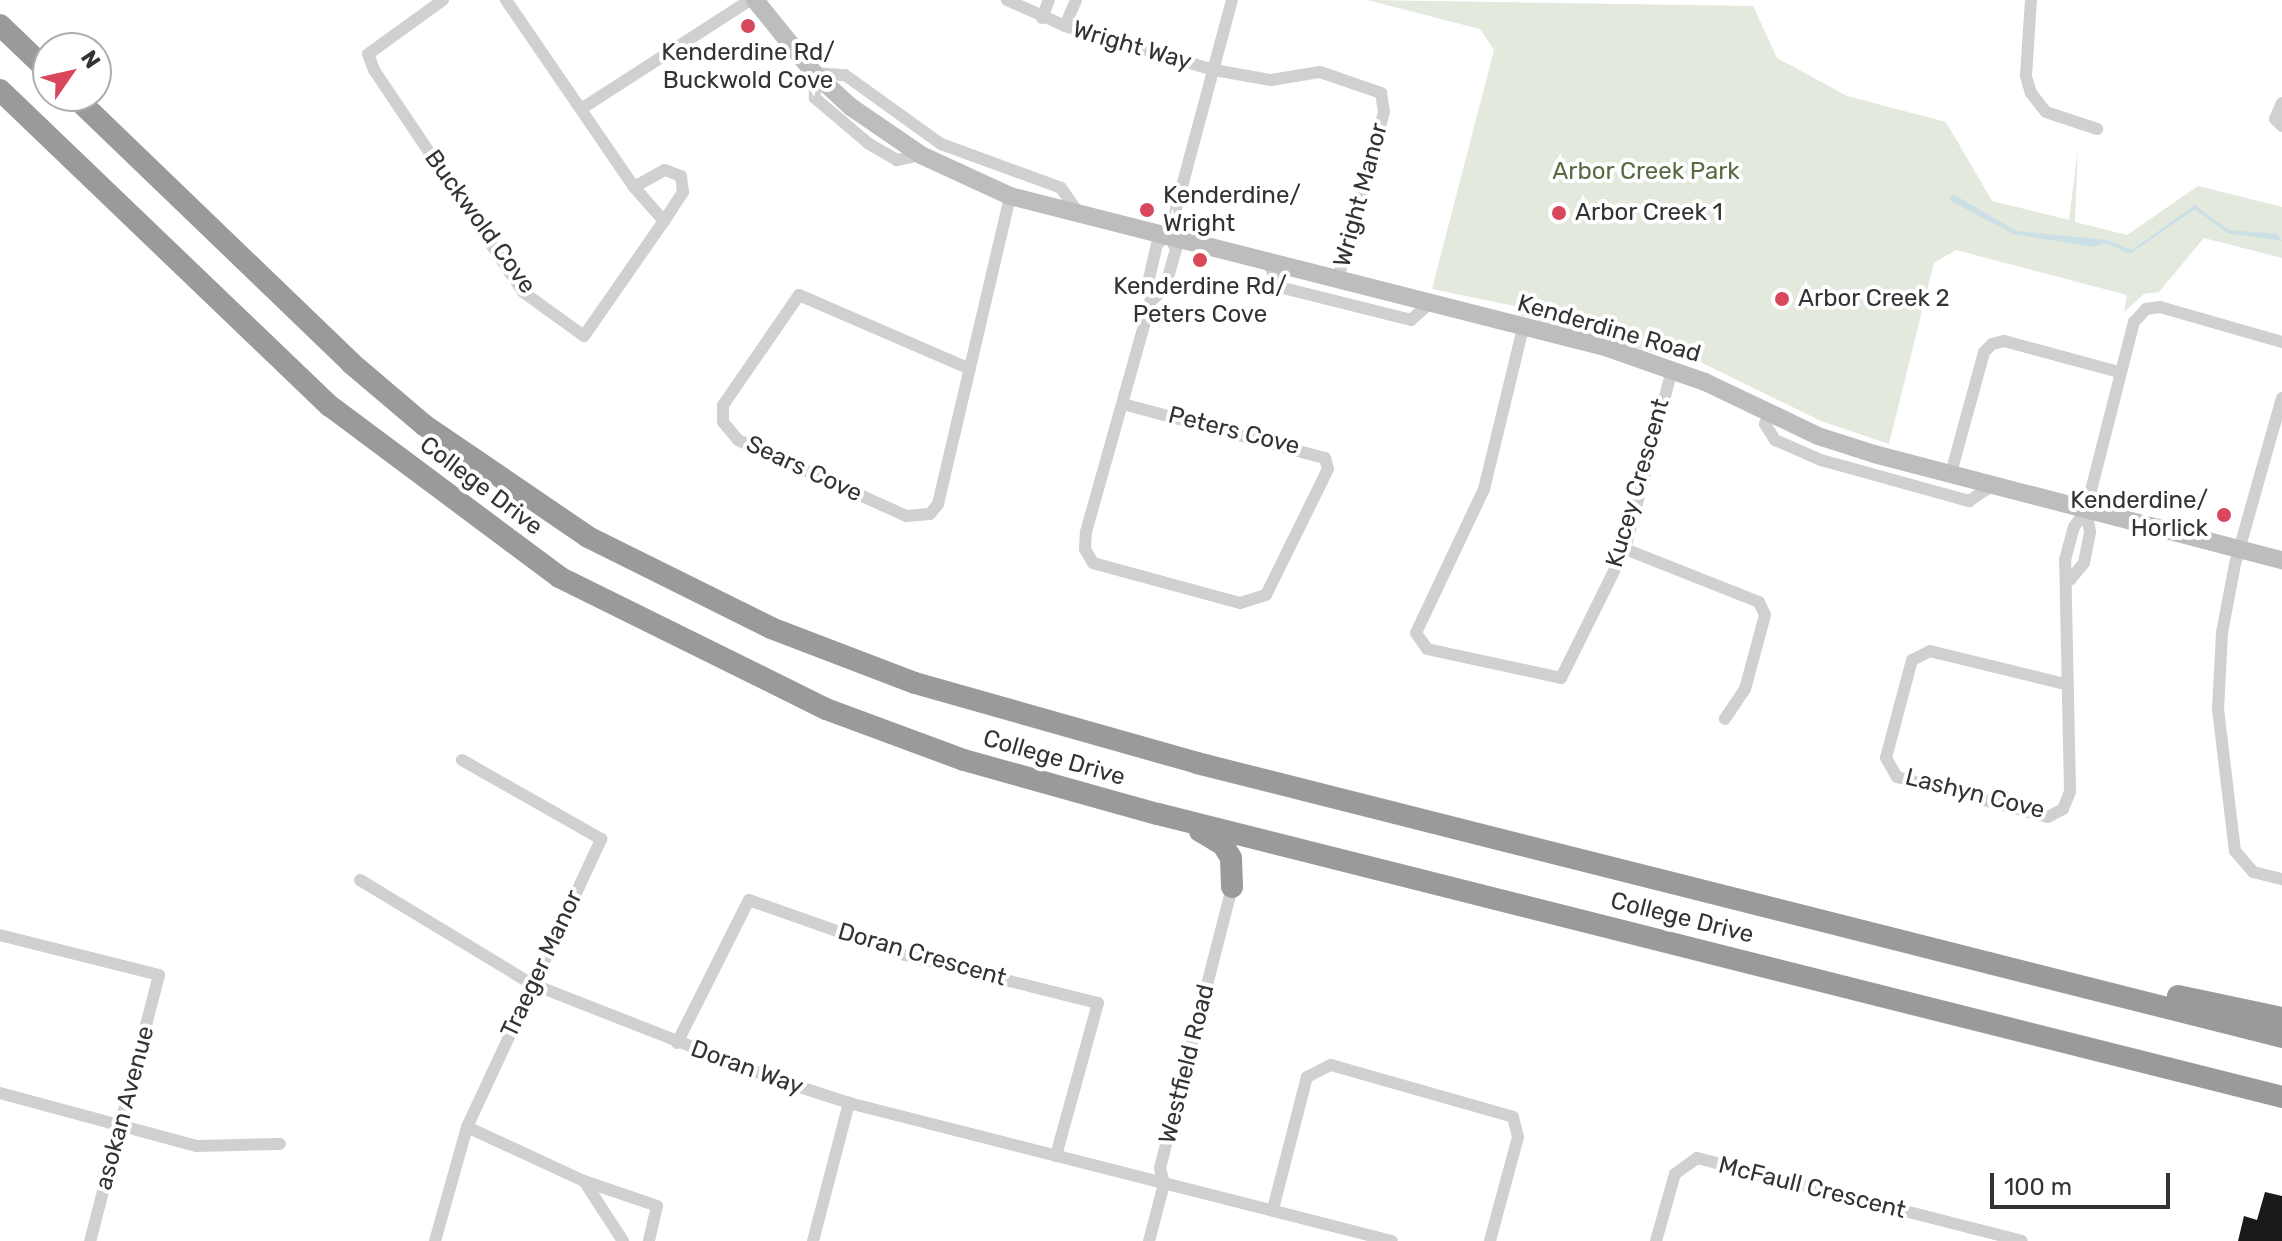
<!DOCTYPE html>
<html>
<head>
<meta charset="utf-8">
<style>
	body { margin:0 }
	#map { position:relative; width:2282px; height:1241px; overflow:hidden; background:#fff; font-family:Rubik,sans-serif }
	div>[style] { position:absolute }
	.green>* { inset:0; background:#e3e9dd }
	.water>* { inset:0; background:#cbdfe7 }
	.building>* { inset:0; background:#1a1a1a }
	.street>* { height:12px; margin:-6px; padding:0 6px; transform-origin:6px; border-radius:6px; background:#d0d0d0 }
	.secondary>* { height:18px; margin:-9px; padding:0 9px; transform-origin:9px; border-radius:9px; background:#bdbdbd }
	.highway>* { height:22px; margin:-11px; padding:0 11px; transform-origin:11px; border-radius:11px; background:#9a9a9a }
	.dots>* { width:22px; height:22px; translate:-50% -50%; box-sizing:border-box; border:4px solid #fff; border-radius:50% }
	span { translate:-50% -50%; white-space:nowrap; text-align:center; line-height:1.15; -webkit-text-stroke:8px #fff; paint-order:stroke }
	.street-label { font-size:24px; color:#333 }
	.poi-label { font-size:24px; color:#333 }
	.left { translate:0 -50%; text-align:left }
	.right { translate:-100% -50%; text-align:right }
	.park-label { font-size:24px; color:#596b43 }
	.north { position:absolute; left:32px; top:32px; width:80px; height:80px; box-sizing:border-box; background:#fff; border:2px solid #adadad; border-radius:50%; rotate:56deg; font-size:22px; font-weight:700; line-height:32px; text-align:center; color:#333 }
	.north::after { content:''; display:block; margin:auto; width:28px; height:36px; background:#d8475c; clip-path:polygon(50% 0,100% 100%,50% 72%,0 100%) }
	.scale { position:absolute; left:1990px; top:1173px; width:180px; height:36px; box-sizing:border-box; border:4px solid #333; border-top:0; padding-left:10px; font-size:24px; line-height:28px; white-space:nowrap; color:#333; -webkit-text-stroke:6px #fff; paint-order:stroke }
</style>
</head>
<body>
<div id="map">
	<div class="green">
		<i style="clip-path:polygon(1367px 0,1753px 6px,1777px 58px,1847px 96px,1946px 122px,1992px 201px,2069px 220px,2078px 147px,2075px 222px,2127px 235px,2198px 186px,2282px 207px,2282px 258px,2204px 238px,2159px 292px,2144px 294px,2124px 312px,2127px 295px,1956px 250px,1934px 263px,1889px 444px,1821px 421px,1686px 355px,1682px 361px,1518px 315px,1519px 307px,1432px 289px,1494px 50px,1480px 29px)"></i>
	</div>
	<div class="water">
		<i style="clip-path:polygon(1953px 194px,2016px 231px,2107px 240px,2132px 250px,2195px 205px,2229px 230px,2277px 234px,2282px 241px,2227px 233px,2195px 209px,2130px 254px,2106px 243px,2093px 247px,2013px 234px,1949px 200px)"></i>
	</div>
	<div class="building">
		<i style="clip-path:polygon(2265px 1192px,2282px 1196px,2282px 1241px,2238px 1241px,2244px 1216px,2257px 1220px)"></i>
	</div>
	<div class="street">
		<i style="left:443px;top:0;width:92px;rotate:144.2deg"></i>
		<i style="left:368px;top:54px;width:17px;rotate:69deg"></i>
		<i style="left:374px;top:70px;width:267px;rotate:56.1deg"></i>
		<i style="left:523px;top:292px;width:75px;rotate:35.8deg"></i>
		<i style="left:584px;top:336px;width:140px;rotate:-55.2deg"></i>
		<i style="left:664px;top:221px;width:45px;rotate:-131.4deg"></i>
		<i style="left:634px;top:187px;width:227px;rotate:-124.4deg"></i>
		<i style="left:1007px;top:0;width:64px;rotate:24.1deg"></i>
		<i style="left:1065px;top:26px;width:155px;rotate:16.5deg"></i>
		<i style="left:1214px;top:70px;width:58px;rotate:10deg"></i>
		<i style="left:1271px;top:80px;width:50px;rotate:-9.3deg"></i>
		<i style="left:1320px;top:72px;width:65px;rotate:19deg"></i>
		<i style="left:1381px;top:93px;width:19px;rotate:81deg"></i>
		<i style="left:1384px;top:112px;width:173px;rotate:105.4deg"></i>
		<i style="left:2031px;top:0;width:76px;rotate:93.8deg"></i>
		<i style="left:2026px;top:76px;width:18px;rotate:74deg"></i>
		<i style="left:2031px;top:93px;width:24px;rotate:52deg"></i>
		<i style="left:2046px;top:112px;width:54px;rotate:18.4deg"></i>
		<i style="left:1042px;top:18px;width:19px;rotate:-69deg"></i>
		<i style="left:1065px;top:26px;width:28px;rotate:-67deg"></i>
		<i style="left:2282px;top:103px;width:17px;rotate:114deg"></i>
		<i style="left:2275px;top:119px;width:10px;rotate:45deg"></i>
		<i style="left:581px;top:109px;width:201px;rotate:-32.8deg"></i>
		<i style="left:921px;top:155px;width:25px;rotate:168deg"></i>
		<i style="left:897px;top:160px;width:34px;rotate:-150deg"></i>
		<i style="left:868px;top:143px;width:70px;rotate:-139.7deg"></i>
		<i style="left:815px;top:98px;width:25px;rotate:-92deg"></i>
		<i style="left:814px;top:73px;width:31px;rotate:4deg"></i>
		<i style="left:845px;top:75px;width:118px;rotate:35.7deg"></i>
		<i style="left:941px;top:144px;width:128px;rotate:20.1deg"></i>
		<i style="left:1061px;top:188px;width:32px;rotate:55deg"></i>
		<i style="left:634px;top:187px;width:35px;rotate:-29deg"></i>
		<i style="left:665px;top:170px;width:17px;rotate:21deg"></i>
		<i style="left:681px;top:176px;width:16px;rotate:83deg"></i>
		<i style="left:683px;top:192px;width:35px;rotate:123deg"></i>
		<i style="left:1169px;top:235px;width:243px;rotate:-75deg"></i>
		<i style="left:1268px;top:262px;width:27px;rotate:66deg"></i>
		<i style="left:1279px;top:287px;width:136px;rotate:14deg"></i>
		<i style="left:1411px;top:320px;width:25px;rotate:-42deg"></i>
		<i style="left:1151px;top:301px;width:19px;rotate:-43deg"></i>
		<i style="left:1165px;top:288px;width:41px;rotate:-74.2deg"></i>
		<i style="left:1176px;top:249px;width:16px;rotate:-117deg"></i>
		<i style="left:1523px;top:328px;width:166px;rotate:103.6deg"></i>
		<i style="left:1484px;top:489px;width:159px;rotate:115.3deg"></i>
		<i style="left:1416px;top:633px;width:19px;rotate:55deg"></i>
		<i style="left:1427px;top:649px;width:137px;rotate:12.2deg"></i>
		<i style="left:1561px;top:678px;width:144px;rotate:-63.6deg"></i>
		<i style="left:1625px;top:549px;width:185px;rotate:-75.3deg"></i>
		<i style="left:970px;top:369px;width:186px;rotate:-156.6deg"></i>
		<i style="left:799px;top:295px;width:134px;rotate:124.6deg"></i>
		<i style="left:723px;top:405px;width:17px;rotate:90deg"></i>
		<i style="left:723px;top:422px;width:23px;rotate:50deg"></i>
		<i style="left:738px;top:440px;width:184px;rotate:24.3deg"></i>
		<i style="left:906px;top:516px;width:24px;rotate:-5deg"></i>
		<i style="left:930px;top:514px;width:13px;rotate:-51deg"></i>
		<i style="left:938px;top:504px;width:316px;rotate:-76.8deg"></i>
		<i style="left:2282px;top:398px;width:173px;rotate:105.8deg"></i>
		<i style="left:2235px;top:564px;width:70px;rotate:100.7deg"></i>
		<i style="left:2222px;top:633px;width:76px;rotate:93deg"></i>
		<i style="left:2218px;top:709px;width:143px;rotate:83.2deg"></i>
		<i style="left:2235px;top:851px;width:28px;rotate:49deg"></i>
		<i style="left:2253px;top:872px;width:30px;rotate:14deg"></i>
		<i style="left:1123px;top:404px;width:209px;rotate:15deg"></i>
		<i style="left:1325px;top:458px;width:11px;rotate:75deg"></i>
		<i style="left:1328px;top:469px;width:140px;rotate:116.2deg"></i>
		<i style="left:1266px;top:595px;width:27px;rotate:163deg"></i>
		<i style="left:1240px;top:603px;width:152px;rotate:-164.8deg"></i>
		<i style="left:1093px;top:563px;width:16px;rotate:-120deg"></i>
		<i style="left:1085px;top:549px;width:17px;rotate:-87deg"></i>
		<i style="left:1086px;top:532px;width:240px;rotate:-74.3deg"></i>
		<i style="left:1151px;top:301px;width:18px;rotate:-99deg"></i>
		<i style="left:1148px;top:283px;width:40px;rotate:-77deg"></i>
		<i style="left:1157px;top:244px;width:15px;rotate:-37deg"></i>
		<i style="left:1770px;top:414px;width:11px;rotate:117deg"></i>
		<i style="left:1765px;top:424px;width:19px;rotate:58deg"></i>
		<i style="left:1775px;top:440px;width:50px;rotate:23.5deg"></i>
		<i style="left:1821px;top:460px;width:154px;rotate:15.5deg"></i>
		<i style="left:1969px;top:501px;width:30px;rotate:-34deg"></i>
		<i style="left:1951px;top:473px;width:125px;rotate:-74.7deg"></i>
		<i style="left:1984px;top:352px;width:11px;rotate:-45deg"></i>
		<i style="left:1992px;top:344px;width:12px;rotate:-14deg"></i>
		<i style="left:2004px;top:341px;width:119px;rotate:15.1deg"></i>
		<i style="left:1625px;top:549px;width:144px;rotate:21.6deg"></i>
		<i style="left:1759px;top:602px;width:14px;rotate:65deg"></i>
		<i style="left:1765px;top:615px;width:77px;rotate:105.1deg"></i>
		<i style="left:1745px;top:689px;width:36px;rotate:124deg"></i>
		<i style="left:2070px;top:580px;width:22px;rotate:-51deg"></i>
		<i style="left:2084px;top:563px;width:32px;rotate:-79deg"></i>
		<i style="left:2090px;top:532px;width:22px;rotate:-100deg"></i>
		<i style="left:2065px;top:684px;width:139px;rotate:-166.3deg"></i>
		<i style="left:1930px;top:651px;width:20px;rotate:153deg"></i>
		<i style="left:1912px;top:660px;width:101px;rotate:104.9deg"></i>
		<i style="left:1886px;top:758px;width:22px;rotate:60deg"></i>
		<i style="left:1897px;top:777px;width:156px;rotate:14.8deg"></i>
		<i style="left:2048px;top:817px;width:17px;rotate:-28deg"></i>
		<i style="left:2063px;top:809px;width:18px;rotate:-68deg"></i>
		<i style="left:2070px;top:792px;width:232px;rotate:-91.2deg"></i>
		<i style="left:2065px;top:560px;width:34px;rotate:-75deg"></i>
		<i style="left:2074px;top:527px;width:21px;rotate:-55deg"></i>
		<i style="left:2086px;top:510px;width:194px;rotate:-75.7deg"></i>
		<i style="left:2134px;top:322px;width:18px;rotate:-47deg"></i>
		<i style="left:2146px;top:309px;width:14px;rotate:-8deg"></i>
		<i style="left:2160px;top:307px;width:127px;rotate:16deg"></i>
		<i style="left:360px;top:880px;width:201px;rotate:31.2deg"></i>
		<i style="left:532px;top:984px;width:258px;rotate:21.4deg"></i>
		<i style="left:772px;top:1078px;width:81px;rotate:18deg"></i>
		<i style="left:849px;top:1103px;width:560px;rotate:14.26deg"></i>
		<i style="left:0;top:935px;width:164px;rotate:14.1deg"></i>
		<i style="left:159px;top:975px;width:275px;rotate:104.5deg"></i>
		<i style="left:677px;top:1043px;width:160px;rotate:-63.3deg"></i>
		<i style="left:749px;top:900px;width:165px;rotate:19.4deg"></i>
		<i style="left:905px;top:955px;width:199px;rotate:14deg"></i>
		<i style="left:1098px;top:1003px;width:159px;rotate:105.4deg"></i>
		<i style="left:0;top:1093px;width:204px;rotate:15.1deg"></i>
		<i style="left:197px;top:1146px;width:83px;rotate:-1.4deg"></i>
		<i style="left:467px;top:1127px;width:129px;rotate:24.8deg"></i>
		<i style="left:584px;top:1181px;width:77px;rotate:18.9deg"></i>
		<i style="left:657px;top:1206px;width:36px;rotate:103deg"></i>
		<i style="left:584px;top:1181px;width:72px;rotate:57deg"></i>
		<i style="left:1273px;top:1209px;width:136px;rotate:-75.6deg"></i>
		<i style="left:1307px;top:1077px;width:27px;rotate:-27deg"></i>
		<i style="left:1331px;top:1065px;width:189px;rotate:15.9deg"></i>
		<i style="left:1513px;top:1117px;width:21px;rotate:76deg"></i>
		<i style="left:1518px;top:1137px;width:108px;rotate:105.1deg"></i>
		<i style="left:435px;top:1241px;width:118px;rotate:-74.3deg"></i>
		<i style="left:467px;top:1127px;width:318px;rotate:-65deg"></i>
		<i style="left:601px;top:839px;width:160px;rotate:-150.4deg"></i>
		<i style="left:813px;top:1241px;width:143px;rotate:-75.4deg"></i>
		<i style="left:1149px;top:1241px;width:59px;rotate:-75.3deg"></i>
		<i style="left:1164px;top:1184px;width:16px;rotate:-104deg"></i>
		<i style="left:1160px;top:1168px;width:290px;rotate:-75.6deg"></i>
		<i style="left:1656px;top:1241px;width:70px;rotate:-74.2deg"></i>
		<i style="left:1675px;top:1174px;width:27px;rotate:-36deg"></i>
		<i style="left:1697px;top:1158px;width:335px;rotate:14.3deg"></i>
	</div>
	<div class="secondary">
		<i style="left:755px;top:0;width:94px;rotate:51.1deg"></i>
		<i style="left:814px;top:73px;width:50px;rotate:42.6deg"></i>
		<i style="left:851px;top:107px;width:85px;rotate:34.4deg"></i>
		<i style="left:921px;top:155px;width:98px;rotate:24.7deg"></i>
		<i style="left:1010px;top:196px;width:614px;rotate:14.24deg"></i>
		<i style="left:1605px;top:347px;width:106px;rotate:19.3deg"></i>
		<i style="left:1705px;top:382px;width:125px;rotate:25.5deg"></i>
		<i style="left:1818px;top:436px;width:59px;rotate:17.8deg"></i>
		<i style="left:1874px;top:454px;width:422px;rotate:14.6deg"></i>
	</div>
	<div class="highway">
		<i style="left:0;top:25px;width:66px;rotate:43.8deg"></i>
		<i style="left:0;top:90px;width:457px;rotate:43.8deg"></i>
		<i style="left:330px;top:406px;width:286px;rotate:36.7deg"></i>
		<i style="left:559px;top:577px;width:298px;rotate:26.3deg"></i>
		<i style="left:826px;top:709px;width:147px;rotate:20.3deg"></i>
		<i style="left:964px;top:760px;width:201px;rotate:15.6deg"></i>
		<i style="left:1158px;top:814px;width:1159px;rotate:14.13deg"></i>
		<i style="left:74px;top:96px;width:385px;rotate:43.9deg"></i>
		<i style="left:351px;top:363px;width:96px;rotate:40.3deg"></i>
		<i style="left:424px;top:425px;width:199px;rotate:34.3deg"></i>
		<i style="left:588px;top:537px;width:204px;rotate:26.4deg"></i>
		<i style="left:771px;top:628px;width:154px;rotate:20.9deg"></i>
		<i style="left:915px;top:683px;width:293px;rotate:15.8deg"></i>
		<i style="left:1197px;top:763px;width:1119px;rotate:14.17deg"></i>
		<i style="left:1200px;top:831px;width:27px;rotate:31deg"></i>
		<i style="left:1223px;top:845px;width:15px;rotate:58deg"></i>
		<i style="left:1231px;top:858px;width:29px;rotate:88deg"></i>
		<i style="left:2178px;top:996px;width:106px;rotate:11.9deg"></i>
	</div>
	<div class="dots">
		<i style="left:748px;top:26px;background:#d8475c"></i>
		<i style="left:1147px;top:210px;background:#d8475c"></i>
		<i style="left:1559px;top:213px;background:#d8475c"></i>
		<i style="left:1200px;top:260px;background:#d8475c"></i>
		<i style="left:1782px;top:299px;background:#d8475c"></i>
		<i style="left:2224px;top:515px;background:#d8475c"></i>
	</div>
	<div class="street-label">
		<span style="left:1132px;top:46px;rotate:16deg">Wright Way</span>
		<span style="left:1361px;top:195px;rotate:-75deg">Wright Manor</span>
		<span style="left:480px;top:222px;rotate:54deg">Buckwold Cove</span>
		<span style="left:1609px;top:329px;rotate:16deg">Kenderdine Road</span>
		<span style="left:1234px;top:431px;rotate:14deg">Peters Cove</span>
		<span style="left:804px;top:469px;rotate:25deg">Sears Cove</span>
		<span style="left:1638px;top:483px;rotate:-74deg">Kucey Crescent</span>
		<span style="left:481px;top:486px;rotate:37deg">College Drive</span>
		<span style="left:1054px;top:758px;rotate:16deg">College Drive</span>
		<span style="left:1975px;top:794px;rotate:14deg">Lashyn Cove</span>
		<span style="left:1682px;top:918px;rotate:14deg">College Drive</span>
		<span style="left:922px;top:955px;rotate:16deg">Doran Crescent</span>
		<span style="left:542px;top:964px;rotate:-65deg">Traeger Manor</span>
		<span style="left:1187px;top:1064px;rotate:-76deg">Westfield Road</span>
		<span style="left:747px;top:1068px;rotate:20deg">Doran Way</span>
		<span style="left:125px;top:1108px;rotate:-75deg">asokan Avenue</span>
		<span style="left:1812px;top:1188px;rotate:14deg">McFaull Crescent</span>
	</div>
	<div class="poi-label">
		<span style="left:748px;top:67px">Kenderdine Rd/<br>Buckwold Cove</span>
		<span class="left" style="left:1163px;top:210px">Kenderdine/<br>Wright</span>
		<span class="left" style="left:1575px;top:213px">Arbor Creek 1</span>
		<span style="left:1200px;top:301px">Kenderdine Rd/<br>Peters Cove</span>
		<span class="left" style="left:1798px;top:299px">Arbor Creek 2</span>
		<span class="right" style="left:2208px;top:515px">Kenderdine/<br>Horlick</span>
	</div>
	<div class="park-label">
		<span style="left:1646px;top:172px">Arbor Creek Park</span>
	</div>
	<div class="north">N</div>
	<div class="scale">100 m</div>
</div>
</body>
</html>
